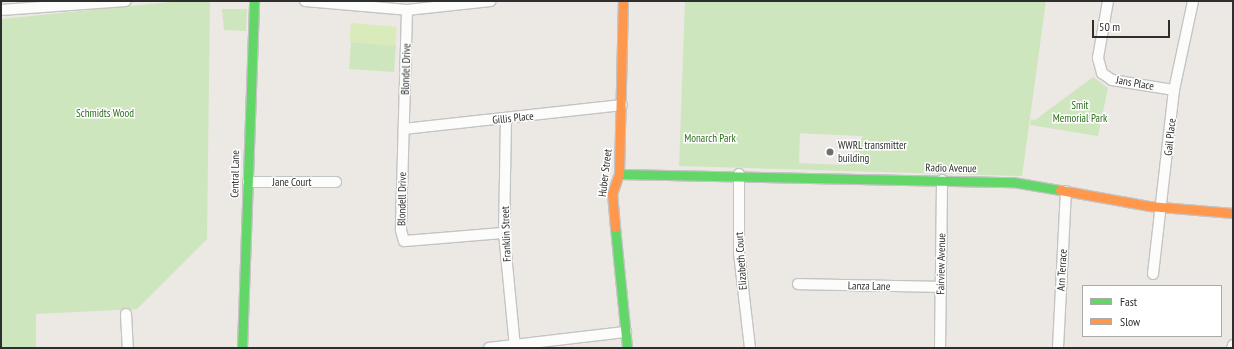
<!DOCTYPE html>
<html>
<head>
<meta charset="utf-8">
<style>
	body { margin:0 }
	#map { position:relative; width:1234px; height:349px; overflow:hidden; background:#ece8e4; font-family:"PT Sans Narrow",sans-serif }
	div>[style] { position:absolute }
	.green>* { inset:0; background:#cee6be; transform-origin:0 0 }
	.pitch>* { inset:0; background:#d9eabb; transform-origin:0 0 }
	.roads { filter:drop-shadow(1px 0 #c5c4c5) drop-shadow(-1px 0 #c5c4c5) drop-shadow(0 1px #c5c4c5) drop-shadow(0 -1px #c5c4c5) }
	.street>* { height:10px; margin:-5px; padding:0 5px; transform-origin:5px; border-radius:5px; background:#fcfcfb }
	.fast>* { height:9px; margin:-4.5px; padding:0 4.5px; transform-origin:4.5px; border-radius:4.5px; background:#63d668 }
	.slow>* { height:9px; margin:-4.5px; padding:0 4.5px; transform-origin:4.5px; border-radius:4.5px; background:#ff974d }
	.dots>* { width:11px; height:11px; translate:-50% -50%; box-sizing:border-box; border:2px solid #fff; border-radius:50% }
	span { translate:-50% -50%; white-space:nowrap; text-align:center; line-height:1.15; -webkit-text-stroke:3px #fff; paint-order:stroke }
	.street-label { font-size:11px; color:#2e2e2e }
	.park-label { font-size:11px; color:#2c6e1b }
	.poi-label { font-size:11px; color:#2e2e2e }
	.left { translate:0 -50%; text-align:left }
	.frame { position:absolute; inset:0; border:2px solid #2e2e2e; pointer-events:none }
	.legend { position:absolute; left:1082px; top:285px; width:140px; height:52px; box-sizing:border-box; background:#fff; border:1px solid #ababab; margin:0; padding:5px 7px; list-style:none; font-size:12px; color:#2e2e2e }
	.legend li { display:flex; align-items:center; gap:8px; height:20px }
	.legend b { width:20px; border:1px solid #ababab }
	.scale { position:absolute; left:1092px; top:20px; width:78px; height:18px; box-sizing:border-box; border:2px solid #2e2e2e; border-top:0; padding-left:5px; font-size:12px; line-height:14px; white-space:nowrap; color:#2e2e2e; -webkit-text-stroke:3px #fff; paint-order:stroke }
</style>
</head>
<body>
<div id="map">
	<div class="green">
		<i style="clip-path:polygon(181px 1px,210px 1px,207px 239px,137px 309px,36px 314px,36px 348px,1px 348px,1px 19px)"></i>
		<i style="clip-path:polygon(evenodd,685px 1px,1046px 1px,1022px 176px,679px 166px,685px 1px,800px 133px,813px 134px,863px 136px,846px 165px,799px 163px,800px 133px)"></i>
		<i style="clip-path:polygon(222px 9px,247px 9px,246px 31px,224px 30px)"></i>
		<i style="left:351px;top:42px;width:45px;height:27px;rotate:4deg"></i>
		<i style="clip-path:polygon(1093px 77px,1108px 88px,1098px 136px,1030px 125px,1031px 119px,1035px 120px)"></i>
	</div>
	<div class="pitch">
		<i style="left:351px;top:23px;width:46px;height:19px;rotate:5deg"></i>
	</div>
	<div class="roads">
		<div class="street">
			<i style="left:305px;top:1px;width:102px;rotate:5deg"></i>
			<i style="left:407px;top:10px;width:84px;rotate:-6.1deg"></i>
			<i style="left:1108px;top:1px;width:58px;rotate:100deg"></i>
			<i style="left:1098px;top:58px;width:16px;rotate:75deg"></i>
			<i style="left:1102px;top:73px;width:12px;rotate:35deg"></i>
			<i style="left:1112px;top:80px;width:63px;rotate:9.2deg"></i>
			<i style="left:1px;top:10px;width:125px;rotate:-4.1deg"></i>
			<i style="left:407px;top:10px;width:220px;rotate:91.6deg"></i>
			<i style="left:401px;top:230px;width:11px;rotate:75deg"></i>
			<i style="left:404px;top:241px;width:100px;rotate:-4.6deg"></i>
			<i style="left:506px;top:119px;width:114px;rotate:91deg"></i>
			<i style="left:504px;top:233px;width:116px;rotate:84.5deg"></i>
			<i style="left:404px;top:129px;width:219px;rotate:-6.3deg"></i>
			<i style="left:739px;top:174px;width:79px;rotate:90deg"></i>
			<i style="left:739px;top:253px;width:96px;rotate:83.4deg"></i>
			<i style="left:248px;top:182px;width:88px"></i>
			<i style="left:1153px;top:274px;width:185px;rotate:-83.5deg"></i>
			<i style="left:1174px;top:90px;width:91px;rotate:-77.9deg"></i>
			<i style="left:798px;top:284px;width:142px;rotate:1.2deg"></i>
			<i style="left:126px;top:314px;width:34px;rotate:87deg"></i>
			<i style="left:489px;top:348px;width:138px;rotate:-6.7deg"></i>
			<i style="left:940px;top:348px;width:168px;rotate:-89.3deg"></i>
			<i style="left:1058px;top:348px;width:157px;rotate:-87.1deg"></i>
			<i style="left:1232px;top:348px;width:3px;rotate:-72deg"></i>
		</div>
		<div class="fast">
			<i style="left:619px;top:174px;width:394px;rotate:1.2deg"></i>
			<i style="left:1013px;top:182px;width:48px;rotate:9.7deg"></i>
			<i style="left:615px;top:227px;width:122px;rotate:84.3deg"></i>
			<i style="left:242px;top:348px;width:347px;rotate:-88deg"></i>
		</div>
		<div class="slow">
			<i style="left:1060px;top:190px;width:90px;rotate:10.2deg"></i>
			<i style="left:1149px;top:206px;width:84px;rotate:4.8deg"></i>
			<i style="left:615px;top:227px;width:33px;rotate:-95deg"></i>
			<i style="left:612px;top:194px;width:21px;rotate:-71deg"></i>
			<i style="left:619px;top:174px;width:173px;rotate:-88.7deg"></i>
		</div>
	</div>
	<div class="dots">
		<i style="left:830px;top:152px;background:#706f6e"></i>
	</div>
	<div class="street-label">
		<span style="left:406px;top:69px;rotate:-88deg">Blondel Drive</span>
		<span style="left:1135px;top:83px;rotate:10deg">Jans Place</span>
		<span style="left:513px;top:118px;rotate:-6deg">Gillis Place</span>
		<span style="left:1170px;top:137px;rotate:-84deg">Gail Place</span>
		<span style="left:951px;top:168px;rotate:1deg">Radio Avenue</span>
		<span style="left:605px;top:173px;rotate:-83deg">Huber Street</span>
		<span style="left:235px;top:174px;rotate:-89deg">Central Lane</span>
		<span style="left:292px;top:182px">Jane Court</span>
		<span style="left:402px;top:199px;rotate:-89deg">Blondell Drive</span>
		<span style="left:506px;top:234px;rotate:-92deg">Franklin Street</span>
		<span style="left:741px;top:261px;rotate:-94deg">Elizabeth Court</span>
		<span style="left:941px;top:264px;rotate:-89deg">Fairview Avenue</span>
		<span style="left:1062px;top:270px;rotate:-87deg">Arn Terrace</span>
		<span style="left:869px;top:286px;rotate:1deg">Lanza Lane</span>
	</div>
	<div class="park-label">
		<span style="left:1080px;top:112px">Smit<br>Memorial Park</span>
		<span style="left:105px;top:113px">Schmidts Wood</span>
		<span style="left:710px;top:138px">Monarch Park</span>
	</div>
	<div class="poi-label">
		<span class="left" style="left:838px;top:152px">WWRL transmitter<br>building</span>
	</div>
	<div class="frame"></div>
	<ul class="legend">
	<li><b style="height:5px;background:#63d668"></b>Fast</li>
	<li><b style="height:5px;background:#ff974d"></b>Slow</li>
	</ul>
	<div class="scale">50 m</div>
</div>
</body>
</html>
